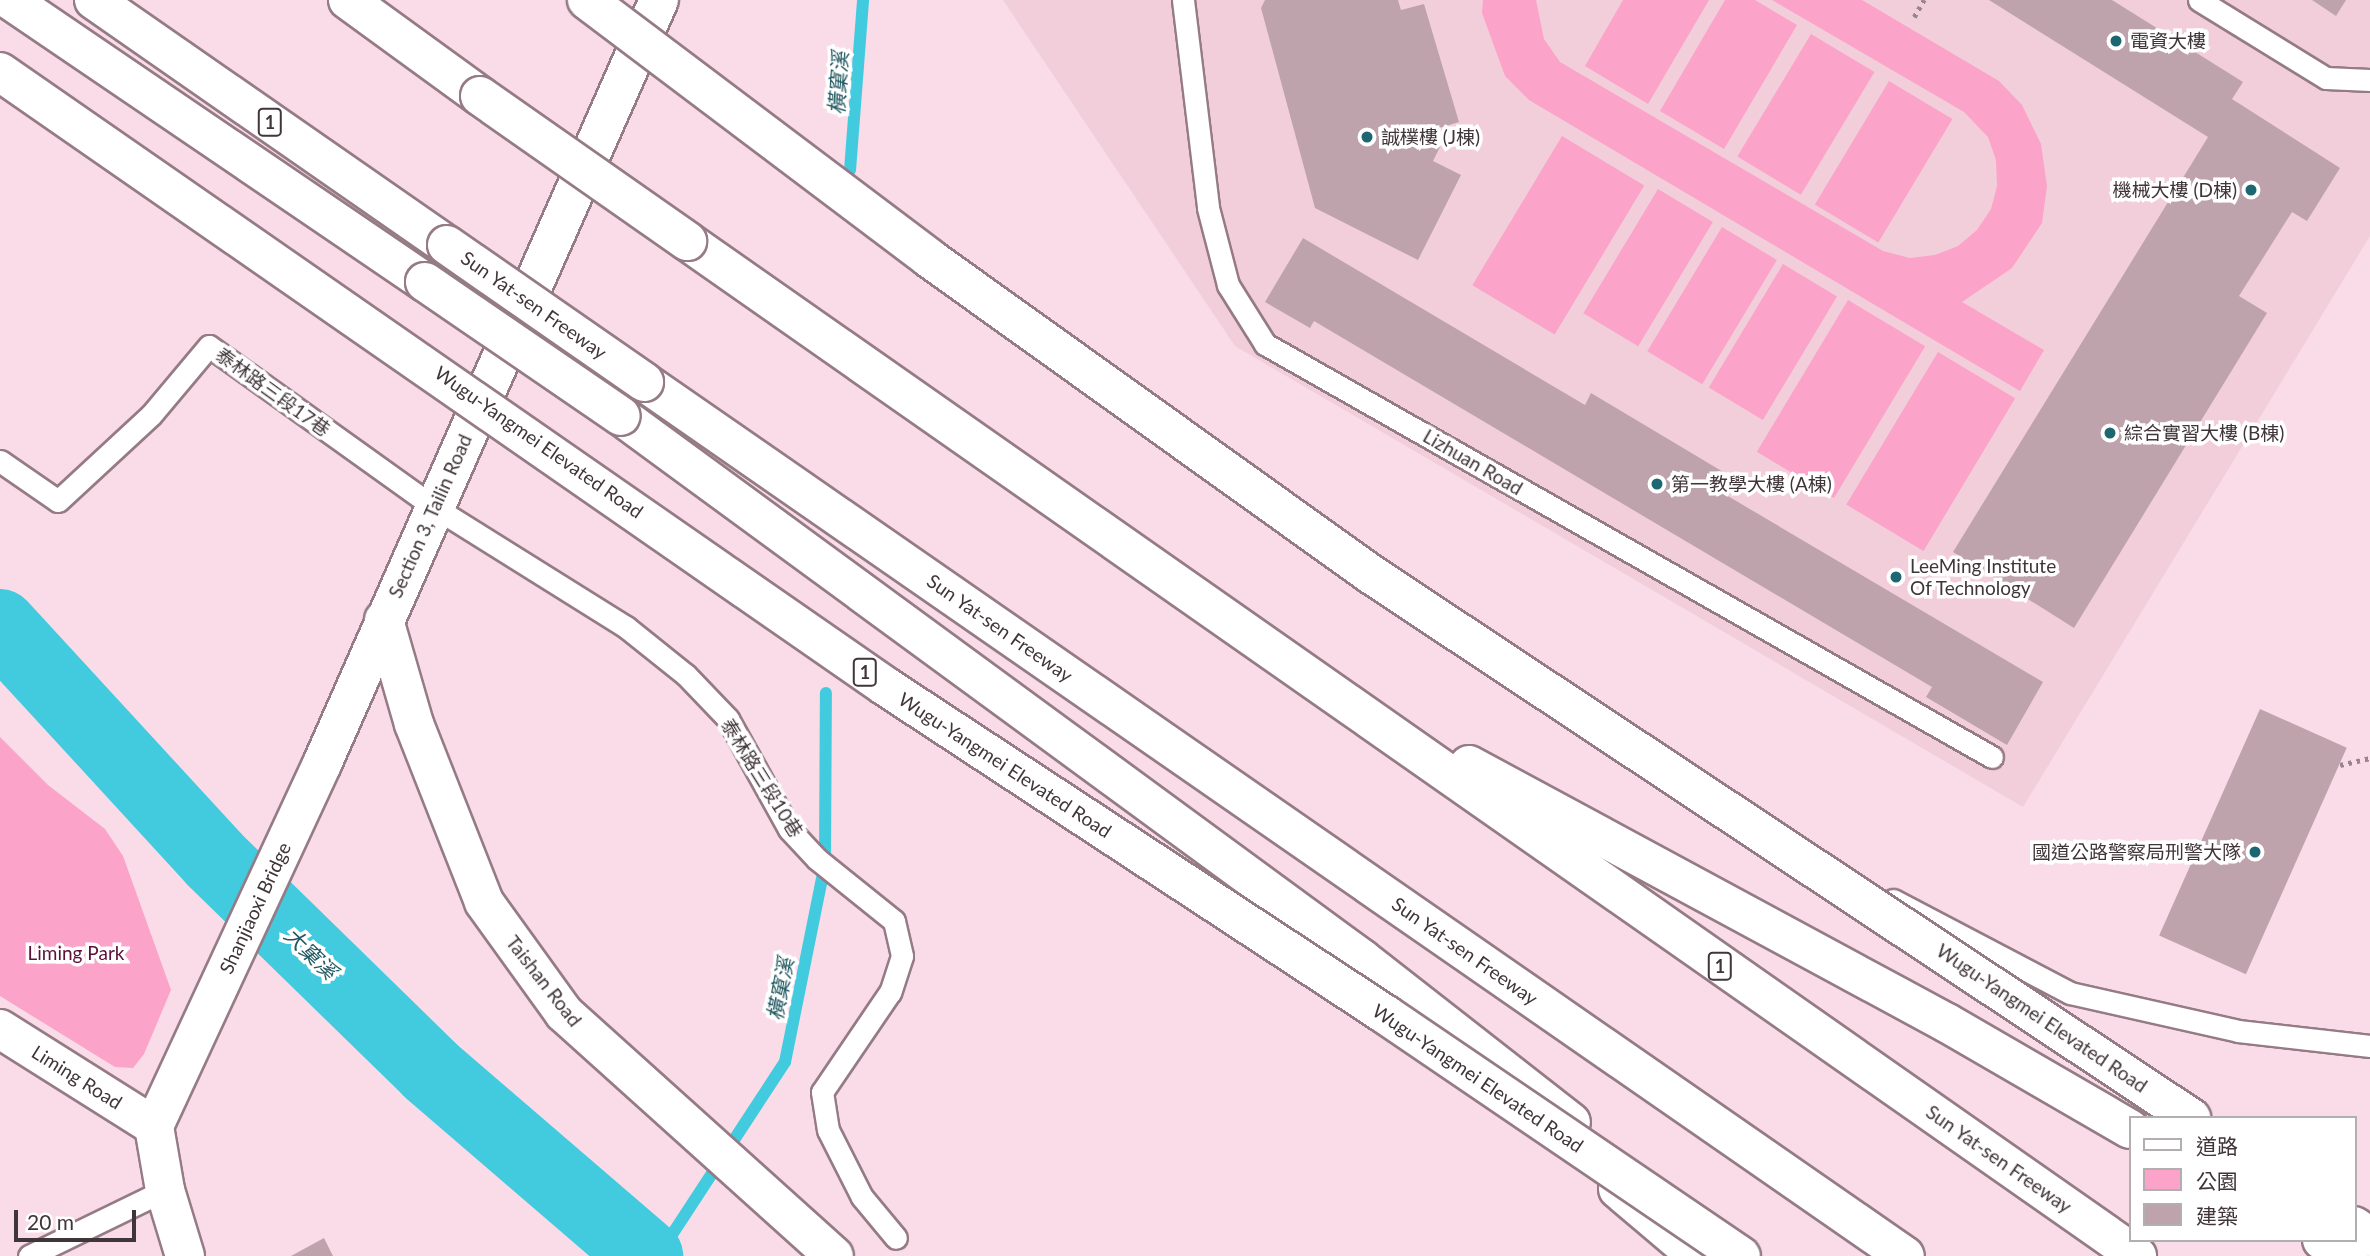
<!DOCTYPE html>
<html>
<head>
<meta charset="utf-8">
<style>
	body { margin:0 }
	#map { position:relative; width:2370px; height:1256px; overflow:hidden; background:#f9dce7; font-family:Lato,"Noto Sans TC",sans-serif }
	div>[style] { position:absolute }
	.built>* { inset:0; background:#f2cedb }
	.green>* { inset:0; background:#fba3c8; transform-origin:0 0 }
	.stream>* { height:12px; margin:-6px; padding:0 6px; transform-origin:6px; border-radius:6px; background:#42cade }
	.river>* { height:74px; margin:-37px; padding:0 37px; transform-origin:37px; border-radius:37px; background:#42cade }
	.building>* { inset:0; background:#bea3ad; transform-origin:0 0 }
	.path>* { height:4.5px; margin-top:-2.25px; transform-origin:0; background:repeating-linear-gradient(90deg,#99868d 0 3.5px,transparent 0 8.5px) }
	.roads { filter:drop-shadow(2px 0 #957b85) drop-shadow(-2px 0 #957b85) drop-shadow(0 2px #957b85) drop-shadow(0 -2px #957b85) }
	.service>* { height:21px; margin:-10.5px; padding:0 10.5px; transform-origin:10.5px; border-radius:10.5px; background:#fff }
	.minor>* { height:38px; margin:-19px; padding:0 19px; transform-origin:19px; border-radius:19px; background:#fff }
	.secondary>* { height:38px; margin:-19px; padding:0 19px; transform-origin:19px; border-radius:19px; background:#fff }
	.motorway>* { height:38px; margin:-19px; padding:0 19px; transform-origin:19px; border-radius:19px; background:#fff }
	.bridges { filter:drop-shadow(2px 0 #957b85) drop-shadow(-2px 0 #957b85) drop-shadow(0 2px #957b85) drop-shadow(0 -2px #957b85) }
	.motorway-bridge>* { height:38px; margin:-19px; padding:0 19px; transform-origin:19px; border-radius:19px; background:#fff }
	.dots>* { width:19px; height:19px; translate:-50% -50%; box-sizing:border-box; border:4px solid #fff; border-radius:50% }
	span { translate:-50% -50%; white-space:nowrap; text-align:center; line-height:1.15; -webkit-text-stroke:7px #fff; paint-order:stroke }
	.shield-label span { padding:2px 5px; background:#fff; border:2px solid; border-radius:5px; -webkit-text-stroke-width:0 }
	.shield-label { font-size:18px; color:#403539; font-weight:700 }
	.poi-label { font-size:19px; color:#403539 }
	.left { translate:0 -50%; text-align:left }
	.right { translate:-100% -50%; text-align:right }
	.street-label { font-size:19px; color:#403539 }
	.park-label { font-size:19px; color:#5d0e39 }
	.water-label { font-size:21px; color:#215861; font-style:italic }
	.legend { position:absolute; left:2129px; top:1116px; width:228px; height:126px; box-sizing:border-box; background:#fff; border:2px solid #b3aeb0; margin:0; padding:9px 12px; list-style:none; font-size:21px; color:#403539 }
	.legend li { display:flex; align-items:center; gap:14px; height:35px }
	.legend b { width:35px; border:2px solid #b3aeb0 }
	.scale { position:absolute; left:14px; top:1210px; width:122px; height:32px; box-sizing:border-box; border:4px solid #403539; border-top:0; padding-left:9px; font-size:21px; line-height:24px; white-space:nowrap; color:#403539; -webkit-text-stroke:5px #fff; paint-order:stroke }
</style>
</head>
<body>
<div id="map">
	<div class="built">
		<i style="clip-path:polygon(1003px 0,2370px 0,2370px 236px,2023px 807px,1235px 346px)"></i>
	</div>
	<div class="green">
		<i style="clip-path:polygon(1483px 0,1536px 0,1544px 39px,1560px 62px,1883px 251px,1910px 258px,1935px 255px,1958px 246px,1977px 230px,1991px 209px,1997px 186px,1996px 160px,1988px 137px,1964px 112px,1772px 0,1862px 0,1999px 81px,2022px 105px,2041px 144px,2047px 186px,2042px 223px,2012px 268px,1962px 302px,2044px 350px,2020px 391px,1529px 100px,1505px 76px,1482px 13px)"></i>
		<i style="clip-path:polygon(1623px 0,1709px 0,1648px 104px,1585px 66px)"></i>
		<i style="clip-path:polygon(1725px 0,1755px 0,1797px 25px,1724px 149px,1660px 111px)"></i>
		<i style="left:1811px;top:34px;width:74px;height:143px;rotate:31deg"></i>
		<i style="left:1889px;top:81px;width:74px;height:144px;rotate:31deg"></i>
		<i style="left:1562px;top:136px;width:96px;height:174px;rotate:31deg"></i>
		<i style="left:1658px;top:189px;width:64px;height:145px;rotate:31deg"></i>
		<i style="left:1722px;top:227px;width:64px;height:145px;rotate:31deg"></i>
		<i style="left:1783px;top:264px;width:63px;height:144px;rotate:31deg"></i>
		<i style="left:1848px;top:300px;width:90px;height:177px;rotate:31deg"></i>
		<i style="left:1938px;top:352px;width:90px;height:178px;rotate:31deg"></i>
		<i style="clip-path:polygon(0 737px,48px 785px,105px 829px,123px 856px,171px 990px,144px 1054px,133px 1068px,115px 1067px,0 996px)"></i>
	</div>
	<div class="stream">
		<i style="left:850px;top:170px;width:170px;rotate:-85.6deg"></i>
		<i style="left:658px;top:1256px;width:232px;rotate:-56.8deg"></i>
		<i style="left:785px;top:1062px;width:203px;rotate:-78.6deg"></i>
		<i style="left:825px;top:863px;width:170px;rotate:-89.7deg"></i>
	</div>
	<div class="river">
		<i style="left:0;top:626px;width:316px;rotate:47.4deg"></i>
		<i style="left:214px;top:859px;width:303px;rotate:44.3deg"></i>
		<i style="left:431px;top:1071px;width:284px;rotate:40.7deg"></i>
	</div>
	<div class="building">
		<i style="clip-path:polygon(1265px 0,1398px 0,1401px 10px,1424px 4px,1459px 122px,1436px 129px,1441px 145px,1433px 161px,1461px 175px,1418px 260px,1315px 208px,1261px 8px)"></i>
		<i style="clip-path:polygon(1989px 0,2112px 0,2243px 82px,2232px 99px,2340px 168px,2307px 221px,2292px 212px,2239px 296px,2267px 313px,2074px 628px,1953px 552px,2208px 137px)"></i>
		<i style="clip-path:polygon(2312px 0,2346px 0,2336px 16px)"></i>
		<i style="clip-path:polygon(1303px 238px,1585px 405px,1591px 393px,1730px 476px,1721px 492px,2043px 682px,2007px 745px,1926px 697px,1932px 687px,1314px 321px,1310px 328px,1265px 302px)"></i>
		<i style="left:2260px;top:709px;width:95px;height:248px;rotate:24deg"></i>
		<i style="clip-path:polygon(324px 1238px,333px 1256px,291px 1256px)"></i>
	</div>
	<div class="path">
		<i style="left:1914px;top:17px;width:20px;rotate:-60deg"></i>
		<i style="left:2340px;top:765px;width:31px;rotate:-13deg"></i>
	</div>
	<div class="roads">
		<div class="service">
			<i style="left:1183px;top:0;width:209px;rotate:83.1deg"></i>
			<i style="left:1208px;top:208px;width:80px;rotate:75.4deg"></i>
			<i style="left:1228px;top:285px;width:70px;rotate:57.9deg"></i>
			<i style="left:1265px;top:344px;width:836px;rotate:29.6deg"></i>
			<i style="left:2199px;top:0;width:149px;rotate:31.6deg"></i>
			<i style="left:2326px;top:78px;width:44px;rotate:2.6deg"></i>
			<i style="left:0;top:461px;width:70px;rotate:34.6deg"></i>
			<i style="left:58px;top:501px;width:127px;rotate:-42.8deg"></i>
			<i style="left:151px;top:415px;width:90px;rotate:-50deg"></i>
			<i style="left:209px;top:346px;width:277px;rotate:35.6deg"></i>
			<i style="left:434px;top:507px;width:226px;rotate:32deg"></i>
			<i style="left:626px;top:627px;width:77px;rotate:38.7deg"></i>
			<i style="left:686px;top:675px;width:61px;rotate:46.3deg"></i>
			<i style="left:728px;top:719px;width:126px;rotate:61deg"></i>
			<i style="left:789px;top:829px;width:41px;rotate:47deg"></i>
			<i style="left:817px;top:859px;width:99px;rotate:38.8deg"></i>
			<i style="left:894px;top:921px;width:36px;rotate:77deg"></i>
			<i style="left:902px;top:956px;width:38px;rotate:108deg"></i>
			<i style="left:890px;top:992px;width:121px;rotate:124.2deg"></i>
			<i style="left:822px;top:1092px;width:38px;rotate:81deg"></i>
			<i style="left:828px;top:1130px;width:75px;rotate:63.1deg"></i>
			<i style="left:862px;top:1197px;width:53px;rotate:50.3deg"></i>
			<i style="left:1893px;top:900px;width:200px;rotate:27.7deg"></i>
			<i style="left:2070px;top:993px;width:172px;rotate:12.7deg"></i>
			<i style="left:2238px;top:1031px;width:133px;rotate:6.5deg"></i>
			<i style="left:29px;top:1256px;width:151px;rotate:-25.9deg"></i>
		</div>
		<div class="minor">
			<i style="left:384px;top:620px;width:108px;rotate:73.9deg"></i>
			<i style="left:414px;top:724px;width:191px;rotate:68.5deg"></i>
			<i style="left:484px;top:902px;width:137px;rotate:54.2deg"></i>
			<i style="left:564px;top:1013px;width:363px;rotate:42deg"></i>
			<i style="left:0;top:1029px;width:182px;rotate:32.2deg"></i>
		</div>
		<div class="secondary">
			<i style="left:185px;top:1256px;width:69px;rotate:-106.9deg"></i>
			<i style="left:165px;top:1190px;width:65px;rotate:-99.8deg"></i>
			<i style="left:154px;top:1126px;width:399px;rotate:-65.1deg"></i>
			<i style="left:322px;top:764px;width:835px;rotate:-66.2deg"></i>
		</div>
		<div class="motorway">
			<i style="left:10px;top:0;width:502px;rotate:34.2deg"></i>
			<i style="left:94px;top:0;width:430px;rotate:34.8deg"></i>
			<i style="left:348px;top:0;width:163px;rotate:36deg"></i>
			<i style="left:687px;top:241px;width:1770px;rotate:34.99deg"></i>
			<i style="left:644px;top:382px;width:1534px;rotate:34.73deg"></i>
			<i style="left:621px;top:416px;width:919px;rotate:36.23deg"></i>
			<i style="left:1362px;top:959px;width:265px;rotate:38deg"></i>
			<i style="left:1469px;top:765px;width:543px;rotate:28.36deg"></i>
			<i style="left:1947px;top:1023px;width:211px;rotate:30.1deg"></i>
			<i style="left:1618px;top:1189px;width:104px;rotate:40.3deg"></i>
			<i style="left:2354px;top:1226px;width:19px;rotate:35deg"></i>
			<i style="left:2322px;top:1240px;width:31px;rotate:31deg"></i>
		</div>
	</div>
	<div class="bridges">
		<div class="motorway-bridge">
			<i style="left:587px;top:0;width:428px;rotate:37deg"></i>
			<i style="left:929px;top:258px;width:545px;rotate:35.59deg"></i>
			<i style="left:1372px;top:575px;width:983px;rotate:33.54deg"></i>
			<i style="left:0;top:72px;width:1077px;rotate:34.75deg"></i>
			<i style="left:885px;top:686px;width:599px;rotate:33.29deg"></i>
			<i style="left:1386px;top:1015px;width:429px;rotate:34.2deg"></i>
			<i style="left:480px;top:96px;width:253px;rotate:35deg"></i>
			<i style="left:447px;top:245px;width:240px;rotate:34.8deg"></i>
			<i style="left:425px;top:282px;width:237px;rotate:34.4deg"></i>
		</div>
	</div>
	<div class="dots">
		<i style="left:2116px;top:41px;background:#1d6772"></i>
		<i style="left:1367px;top:137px;background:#1d6772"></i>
		<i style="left:2251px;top:190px;background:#1d6772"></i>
		<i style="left:2110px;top:433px;background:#1d6772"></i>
		<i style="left:1657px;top:484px;background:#1d6772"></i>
		<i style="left:1896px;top:577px;background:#1d6772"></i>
		<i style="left:2255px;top:852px;background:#1d6772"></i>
	</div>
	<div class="shield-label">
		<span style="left:270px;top:122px">1</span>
		<span style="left:865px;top:672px">1</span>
		<span style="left:1720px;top:966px">1</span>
	</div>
	<div class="poi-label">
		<span class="left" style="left:2130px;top:41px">電資大樓</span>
		<span class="left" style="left:1381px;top:137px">誠樸樓 (J棟)</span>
		<span class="right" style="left:2237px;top:190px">機械大樓 (D棟)</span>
		<span class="left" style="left:2124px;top:433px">綜合實習大樓 (B棟)</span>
		<span class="left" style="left:1671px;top:484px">第一教學大樓 (A棟)</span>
		<span class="left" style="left:1910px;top:577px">LeeMing Institute<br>Of Technology</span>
		<span class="right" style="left:2241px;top:852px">國道公路警察局刑警大隊</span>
	</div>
	<div class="street-label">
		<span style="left:534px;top:305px;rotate:35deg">Sun Yat-sen Freeway</span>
		<span style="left:273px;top:392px;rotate:36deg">泰林路三段17巷</span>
		<span style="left:539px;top:442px;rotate:35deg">Wugu-Yangmei Elevated Road</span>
		<span style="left:1473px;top:462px;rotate:30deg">Lizhuan Road</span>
		<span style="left:430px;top:516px;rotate:-66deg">Section 3, Tailin Road</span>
		<span style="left:1000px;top:628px;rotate:35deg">Sun Yat-sen Freeway</span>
		<span style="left:1005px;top:765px;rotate:33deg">Wugu-Yangmei Elevated Road</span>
		<span style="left:762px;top:778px;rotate:58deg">泰林路三段10巷</span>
		<span style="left:255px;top:908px;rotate:-65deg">Shanjiaoxi Bridge</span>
		<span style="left:1465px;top:951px;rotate:35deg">Sun Yat-sen Freeway</span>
		<span style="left:544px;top:981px;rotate:52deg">Taishan Road</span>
		<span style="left:2042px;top:1018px;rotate:34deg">Wugu-Yangmei Elevated Road</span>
		<span style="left:77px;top:1077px;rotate:32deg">Liming Road</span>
		<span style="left:1478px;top:1078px;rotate:34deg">Wugu-Yangmei Elevated Road</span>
		<span style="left:1999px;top:1159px;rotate:35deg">Sun Yat-sen Freeway</span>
	</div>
	<div class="park-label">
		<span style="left:76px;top:953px">Liming Park</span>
	</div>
	<div class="water-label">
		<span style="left:838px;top:83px;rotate:-86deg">橫窠溪</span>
		<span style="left:311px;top:953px;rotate:44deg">大窠溪</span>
		<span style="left:780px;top:989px;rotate:-79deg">橫窠溪</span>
	</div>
	<ul class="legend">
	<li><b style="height:9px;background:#fff"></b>道路</li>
	<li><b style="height:19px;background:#fba3c8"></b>公園</li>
	<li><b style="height:19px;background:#bea3ad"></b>建築</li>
	</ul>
	<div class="scale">20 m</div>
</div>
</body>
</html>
